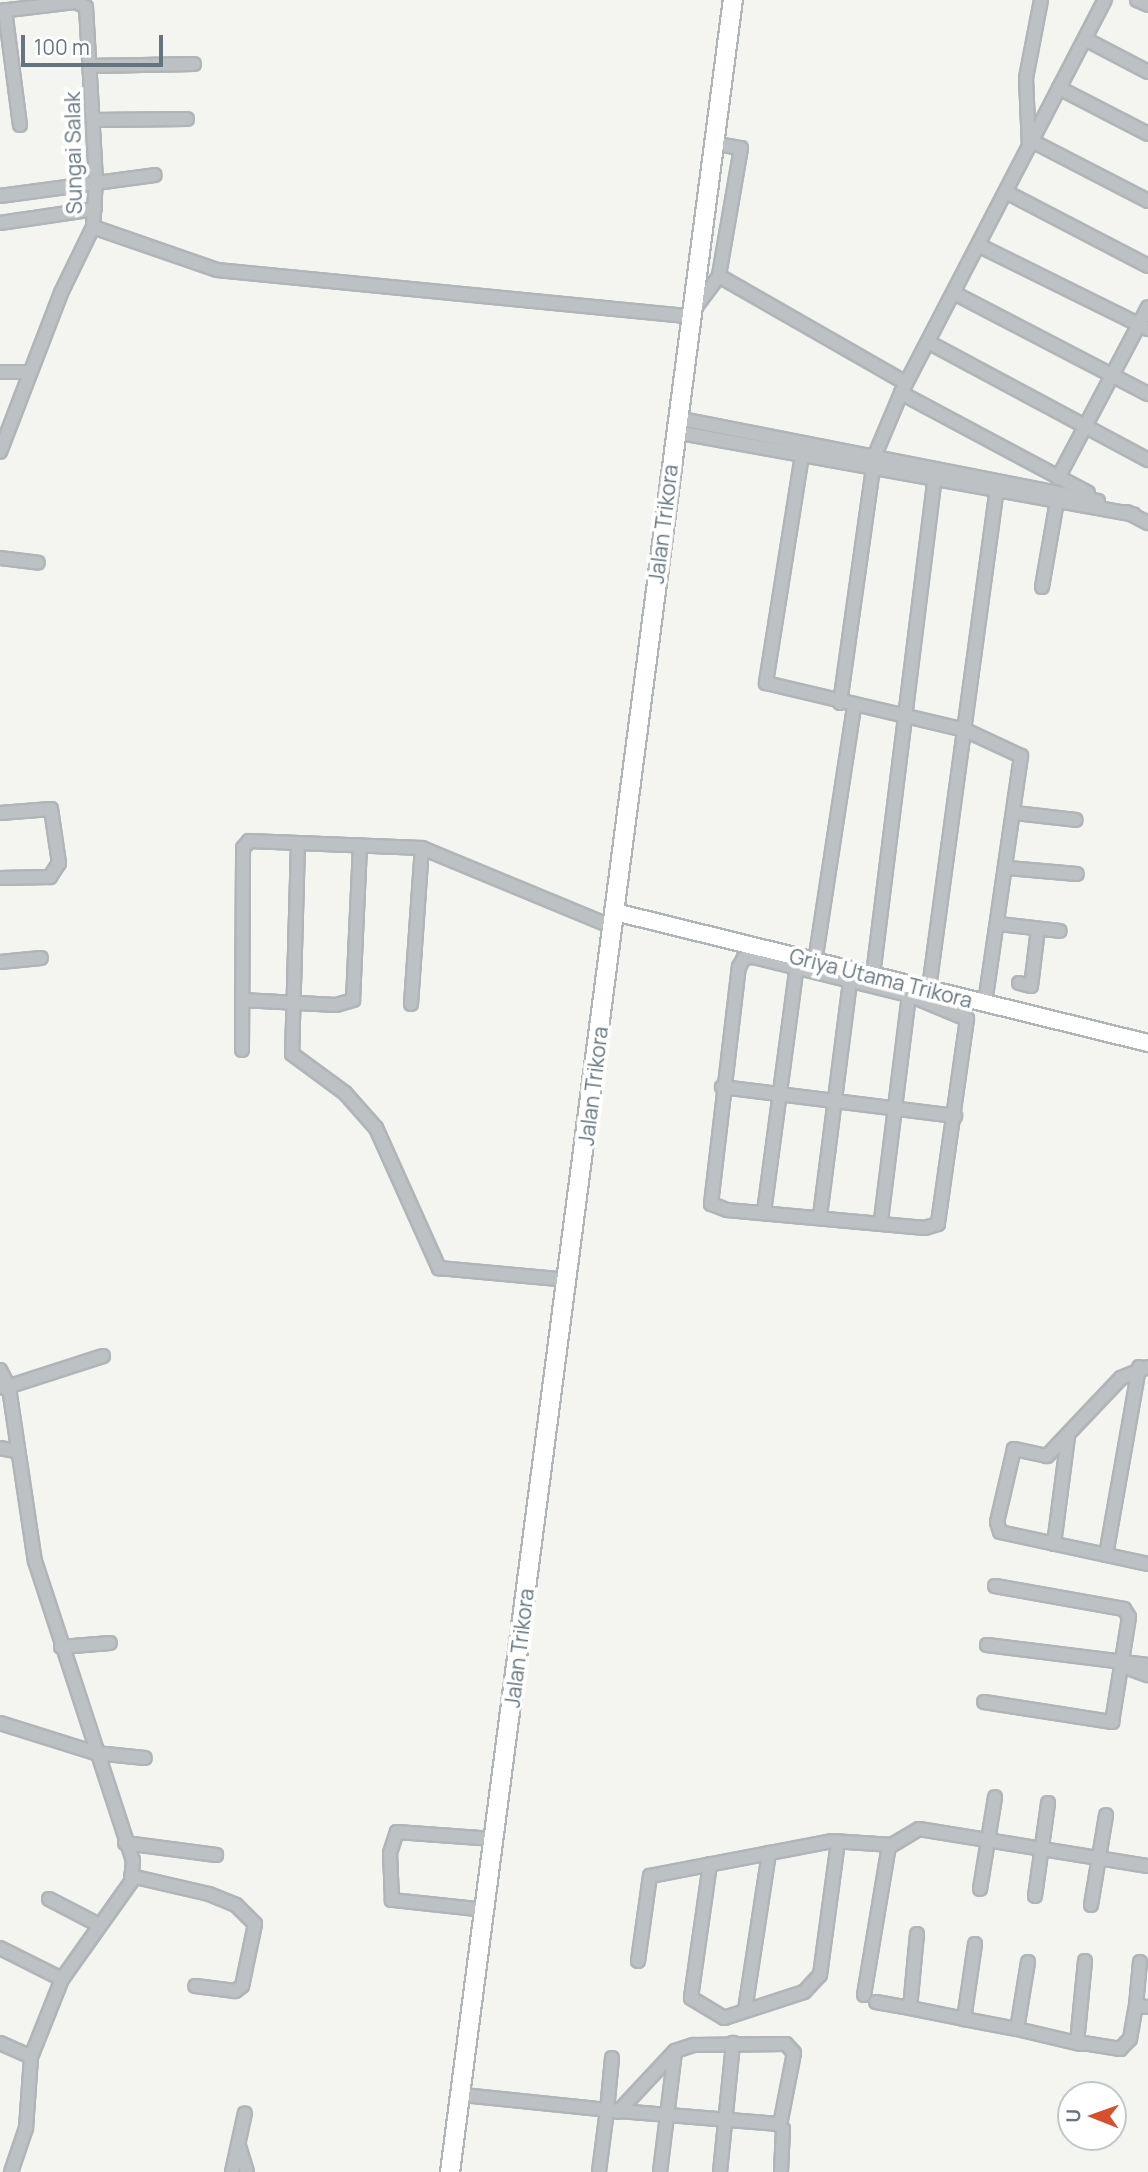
<!DOCTYPE html>
<html>
<head>
<meta charset="utf-8">
<style>
	body { margin:0 }
	#map { position:relative; width:1148px; height:2172px; overflow:hidden; background:#f4f4f0; font-family:Manrope,sans-serif }
	div>[style] { position:absolute }
	.roads { filter:drop-shadow(2px 0 #b0b5b8) drop-shadow(-2px 0 #b0b5b8) drop-shadow(0 2px #b0b5b8) drop-shadow(0 -2px #b0b5b8) }
	.street>* { height:12px; margin:-6px; padding:0 6px; transform-origin:6px; border-radius:6px; background:#bdc1c4 }
	.secondary>* { height:16px; margin:-8px; padding:0 8px; transform-origin:8px; border-radius:8px; background:#fff }
	.primary>* { height:18px; margin:-9px; padding:0 9px; transform-origin:9px; border-radius:9px; background:#fff }
	span { translate:-50% -50%; white-space:nowrap; text-align:center; line-height:1.15; -webkit-text-stroke:7px #fff; paint-order:stroke }
	.street-label { font-size:21px; color:#65757f }
	.north { position:absolute; left:1057px; top:2081px; width:70px; height:70px; box-sizing:border-box; background:#fff; border:2px solid #c1c8cc; border-radius:50%; rotate:271deg; font-size:19px; font-weight:700; line-height:28px; text-align:center; color:#65757f }
	.north::after { content:''; display:block; margin:auto; width:24px; height:32px; background:#d6502e; clip-path:polygon(50% 0,100% 100%,50% 72%,0 100%) }
	.scale { position:absolute; left:21px; top:35px; width:142px; height:32px; box-sizing:border-box; border:4px solid #65757f; border-top:0; padding-left:9px; font-size:21px; line-height:24px; white-space:nowrap; color:#65757f; -webkit-text-stroke:5px #fff; paint-order:stroke }
</style>
</head>
<body>
<div id="map">
	<div class="roads">
		<div class="street">
			<i style="left:1137px;top:0;width:12px;rotate:24deg"></i>
			<i style="left:5px;top:10px;width:116px;rotate:82.6deg"></i>
			<i style="left:0;top:11px;width:77px;rotate:-6.8deg"></i>
			<i style="left:76px;top:2px;width:11px;rotate:27deg"></i>
			<i style="left:86px;top:7px;width:173px;rotate:86.7deg"></i>
			<i style="left:96px;top:180px;width:47px;rotate:93.7deg"></i>
			<i style="left:93px;top:227px;width:73px;rotate:115.9deg"></i>
			<i style="left:61px;top:293px;width:170px;rotate:111deg"></i>
			<i style="left:1085px;top:39px;width:71px;rotate:27.6deg"></i>
			<i style="left:90px;top:66px;width:104px;rotate:-1.1deg"></i>
			<i style="left:1059px;top:88px;width:100px;rotate:27.3deg"></i>
			<i style="left:93px;top:120px;width:94px;rotate:-0.6deg"></i>
			<i style="left:1032px;top:141px;width:131px;rotate:27.3deg"></i>
			<i style="left:712px;top:143px;width:29px;rotate:10deg"></i>
			<i style="left:741px;top:148px;width:130px;rotate:99.8deg"></i>
			<i style="left:719px;top:276px;width:215px;rotate:29.8deg"></i>
			<i style="left:1029px;top:147px;width:69px;rotate:-92.5deg"></i>
			<i style="left:1026px;top:78px;width:79px;rotate:-79.1deg"></i>
			<i style="left:1006px;top:192px;width:160px;rotate:27.5deg"></i>
			<i style="left:0;top:196px;width:156px;rotate:-7.7deg"></i>
			<i style="left:0;top:223px;width:96px;rotate:-8.4deg"></i>
			<i style="left:93px;top:227px;width:131px;rotate:19.1deg"></i>
			<i style="left:217px;top:270px;width:474px;rotate:5.6deg"></i>
			<i style="left:689px;top:316px;width:50px;rotate:-53.1deg"></i>
			<i style="left:978px;top:245px;width:190px;rotate:26.3deg"></i>
			<i style="left:954px;top:293px;width:219px;rotate:27.5deg"></i>
			<i style="left:928px;top:342px;width:250px;rotate:28.2deg"></i>
			<i style="left:0;top:372px;width:28px"></i>
			<i style="left:901px;top:393px;width:212px;rotate:28.1deg"></i>
			<i style="left:676px;top:418px;width:430px;rotate:11.1deg"></i>
			<i style="left:675px;top:432px;width:466px;rotate:10.2deg"></i>
			<i style="left:802px;top:455px;width:231px;rotate:99deg"></i>
			<i style="left:766px;top:683px;width:204px;rotate:13.3deg"></i>
			<i style="left:965px;top:730px;width:62px;rotate:24.9deg"></i>
			<i style="left:1021px;top:756px;width:250px;rotate:98.3deg"></i>
			<i style="left:1058px;top:478px;width:193px;rotate:-62.2deg"></i>
			<i style="left:1127px;top:512px;width:24px;rotate:28deg"></i>
			<i style="left:0;top:558px;width:38px;rotate:7deg"></i>
			<i style="left:1042px;top:587px;width:87px;rotate:-80.1deg"></i>
			<i style="left:840px;top:703px;width:250px;rotate:-82deg"></i>
			<i style="left:875px;top:455px;width:67px;rotate:-67.2deg"></i>
			<i style="left:901px;top:393px;width:443px;rotate:-62.6deg"></i>
			<i style="left:0;top:813px;width:51px;rotate:-4.5deg"></i>
			<i style="left:51px;top:809px;width:55px;rotate:81.6deg"></i>
			<i style="left:59px;top:863px;width:17px;rotate:123deg"></i>
			<i style="left:50px;top:877px;width:50px;rotate:178.9deg"></i>
			<i style="left:1015px;top:813px;width:61px;rotate:6.5deg"></i>
			<i style="left:298px;top:843px;width:211px;rotate:91.6deg"></i>
			<i style="left:292px;top:1054px;width:66px;rotate:36.3deg"></i>
			<i style="left:345px;top:1093px;width:47px;rotate:48.5deg"></i>
			<i style="left:376px;top:1128px;width:154px;rotate:65.8deg"></i>
			<i style="left:439px;top:1268px;width:130px;rotate:5.3deg"></i>
			<i style="left:1008px;top:868px;width:69px;rotate:5deg"></i>
			<i style="left:999px;top:924px;width:61px;rotate:6.5deg"></i>
			<i style="left:753px;top:957px;width:161px;rotate:13.7deg"></i>
			<i style="left:909px;top:995px;width:63px;rotate:22.5deg"></i>
			<i style="left:967px;top:1019px;width:207px;rotate:98.1deg"></i>
			<i style="left:938px;top:1224px;width:14px;rotate:163deg"></i>
			<i style="left:925px;top:1228px;width:199px;rotate:-174.8deg"></i>
			<i style="left:727px;top:1210px;width:17px;rotate:-159deg"></i>
			<i style="left:711px;top:1204px;width:239px;rotate:-83.3deg"></i>
			<i style="left:739px;top:967px;width:10px;rotate:-61deg"></i>
			<i style="left:744px;top:958px;width:9px;rotate:-6deg"></i>
			<i style="left:0;top:962px;width:41px;rotate:-5.6deg"></i>
			<i style="left:815px;top:962px;width:258px;rotate:-81.3deg"></i>
			<i style="left:873px;top:975px;width:503px;rotate:-82.92deg"></i>
			<i style="left:1019px;top:983px;width:12px;rotate:14deg"></i>
			<i style="left:1031px;top:986px;width:57px;rotate:-83deg"></i>
			<i style="left:929px;top:988px;width:505px;rotate:-82.26deg"></i>
			<i style="left:242px;top:1000px;width:94px;rotate:3deg"></i>
			<i style="left:336px;top:1005px;width:18px;rotate:-16deg"></i>
			<i style="left:353px;top:1000px;width:155px;rotate:-87.4deg"></i>
			<i style="left:411px;top:1004px;width:156px;rotate:-86deg"></i>
			<i style="left:242px;top:1050px;width:202px;rotate:-89.7deg"></i>
			<i style="left:243px;top:848px;width:9px;rotate:-49deg"></i>
			<i style="left:249px;top:841px;width:173px;rotate:2.3deg"></i>
			<i style="left:422px;top:848px;width:207px;rotate:22.5deg"></i>
			<i style="left:722px;top:1087px;width:235px;rotate:7.1deg"></i>
			<i style="left:764px;top:1212px;width:248px;rotate:-82.4deg"></i>
			<i style="left:820px;top:1216px;width:244px;rotate:-82.7deg"></i>
			<i style="left:881px;top:1220px;width:227px;rotate:-82.9deg"></i>
			<i style="left:1148px;top:1367px;width:29px;rotate:158deg"></i>
			<i style="left:1121px;top:1378px;width:108px;rotate:133.5deg"></i>
			<i style="left:1047px;top:1456px;width:34px;rotate:-168deg"></i>
			<i style="left:1014px;top:1449px;width:75px;rotate:103.1deg"></i>
			<i style="left:997px;top:1522px;width:10px;rotate:73deg"></i>
			<i style="left:1000px;top:1532px;width:151px;rotate:12.2deg"></i>
			<i style="left:0;top:1370px;width:20px;rotate:63deg"></i>
			<i style="left:9px;top:1388px;width:175px;rotate:81.5deg"></i>
			<i style="left:35px;top:1561px;width:315px;rotate:71.9deg"></i>
			<i style="left:133px;top:1860px;width:22px;rotate:95deg"></i>
			<i style="left:131px;top:1882px;width:119px;rotate:125.4deg"></i>
			<i style="left:62px;top:1979px;width:84px;rotate:111.7deg"></i>
			<i style="left:31px;top:2057px;width:71px;rotate:94deg"></i>
			<i style="left:26px;top:2128px;width:46px;rotate:108.8deg"></i>
			<i style="left:4px;top:1388px;width:104px;rotate:-17.9deg"></i>
			<i style="left:0;top:1448px;width:16px;rotate:11deg"></i>
			<i style="left:1054px;top:1544px;width:109px;rotate:-82.6deg"></i>
			<i style="left:1106px;top:1555px;width:191px;rotate:-80deg"></i>
			<i style="left:987px;top:1645px;width:162px;rotate:7.1deg"></i>
			<i style="left:61px;top:1647px;width:49px;rotate:-4.7deg"></i>
			<i style="left:1120px;top:1665px;width:30px;rotate:20deg"></i>
			<i style="left:984px;top:1702px;width:130px;rotate:8.9deg"></i>
			<i style="left:1112px;top:1722px;width:106px;rotate:-80.8deg"></i>
			<i style="left:1129px;top:1617px;width:9px;rotate:-122deg"></i>
			<i style="left:1124px;top:1609px;width:131px;rotate:-169.9deg"></i>
			<i style="left:0;top:1723px;width:101px;rotate:17.4deg"></i>
			<i style="left:96px;top:1753px;width:49px;rotate:5.8deg"></i>
			<i style="left:125px;top:1843px;width:92px;rotate:7.5deg"></i>
			<i style="left:710px;top:1864px;width:135px;rotate:98.1deg"></i>
			<i style="left:691px;top:1998px;width:39px;rotate:31deg"></i>
			<i style="left:724px;top:2018px;width:84px;rotate:-18deg"></i>
			<i style="left:804px;top:1992px;width:23px;rotate:-47deg"></i>
			<i style="left:820px;top:1975px;width:135px;rotate:-82.3deg"></i>
			<i style="left:131px;top:1876px;width:80px;rotate:13deg"></i>
			<i style="left:209px;top:1894px;width:29px;rotate:22deg"></i>
			<i style="left:236px;top:1905px;width:27px;rotate:45deg"></i>
			<i style="left:255px;top:1924px;width:63px;rotate:101.8deg"></i>
			<i style="left:242px;top:1986px;width:9px;rotate:144deg"></i>
			<i style="left:235px;top:1991px;width:40px;rotate:-172.9deg"></i>
			<i style="left:980px;top:1889px;width:93px;rotate:-80.7deg"></i>
			<i style="left:1035px;top:1896px;width:94px;rotate:-82deg"></i>
			<i style="left:49px;top:1899px;width:54px;rotate:27.5deg"></i>
			<i style="left:1091px;top:1905px;width:91px;rotate:-80.5deg"></i>
			<i style="left:486px;top:1910px;width:95px;rotate:-173.9deg"></i>
			<i style="left:392px;top:1900px;width:47px;rotate:-92.4deg"></i>
			<i style="left:390px;top:1853px;width:22px;rotate:-72deg"></i>
			<i style="left:397px;top:1832px;width:97px;rotate:4.1deg"></i>
			<i style="left:917px;top:1934px;width:74px;rotate:95.4deg"></i>
			<i style="left:910px;top:2008px;width:55px;rotate:11.5deg"></i>
			<i style="left:975px;top:1944px;width:76px;rotate:98.3deg"></i>
			<i style="left:964px;top:2019px;width:54px;rotate:10.7deg"></i>
			<i style="left:0;top:1948px;width:69px;rotate:26.6deg"></i>
			<i style="left:638px;top:1961px;width:86px;rotate:-82deg"></i>
			<i style="left:650px;top:1876px;width:185px;rotate:-10.9deg"></i>
			<i style="left:832px;top:1841px;width:60px;rotate:3.8deg"></i>
			<i style="left:892px;top:1845px;width:31px;rotate:-31deg"></i>
			<i style="left:919px;top:1829px;width:232px;rotate:9.2deg"></i>
			<i style="left:1085px;top:1961px;width:81px;rotate:95.6deg"></i>
			<i style="left:1077px;top:2042px;width:44px;rotate:9.2deg"></i>
			<i style="left:1120px;top:2049px;width:14px;rotate:-45deg"></i>
			<i style="left:1130px;top:2039px;width:34px;rotate:-80deg"></i>
			<i style="left:1028px;top:1962px;width:68px;rotate:99.3deg"></i>
			<i style="left:1017px;top:2029px;width:66px;rotate:13.2deg"></i>
			<i style="left:1140px;top:1962px;width:44px;rotate:95.2deg"></i>
			<i style="left:1136px;top:2006px;width:12px;rotate:5deg"></i>
			<i style="left:864px;top:1995px;width:152px;rotate:-80.5deg"></i>
			<i style="left:876px;top:2002px;width:35px;rotate:10deg"></i>
			<i style="left:745px;top:2010px;width:159px;rotate:-81.3deg"></i>
			<i style="left:0;top:2043px;width:34px;rotate:24deg"></i>
			<i style="left:612px;top:2058px;width:52px;rotate:95.5deg"></i>
			<i style="left:607px;top:2110px;width:172px;rotate:4.7deg"></i>
			<i style="left:778px;top:2124px;width:7px;rotate:45deg"></i>
			<i style="left:783px;top:2129px;width:43px;rotate:92.7deg"></i>
			<i style="left:463px;top:2095px;width:145px;rotate:5.9deg"></i>
			<i style="left:607px;top:2110px;width:63px;rotate:97.4deg"></i>
			<i style="left:618px;top:2112px;width:83px;rotate:-46.9deg"></i>
			<i style="left:675px;top:2051px;width:20px;rotate:-18deg"></i>
			<i style="left:694px;top:2045px;width:92px;rotate:-0.6deg"></i>
			<i style="left:786px;top:2044px;width:12px;rotate:48deg"></i>
			<i style="left:794px;top:2053px;width:73px;rotate:101deg"></i>
			<i style="left:239px;top:2146px;width:27px;rotate:73deg"></i>
			<i style="left:232px;top:2172px;width:60px;rotate:-77.6deg"></i>
			<i style="left:660px;top:2172px;width:122px;rotate:-82.9deg"></i>
			<i style="left:720px;top:2172px;width:130px;rotate:-84.2deg"></i>
		</div>
		<div class="secondary">
			<i style="left:615px;top:912px;width:549px;rotate:13.81deg"></i>
		</div>
		<div class="primary">
			<i style="left:450px;top:2172px;width:2190px;rotate:-82.58deg"></i>
		</div>
	</div>
	<div class="street-label">
		<span style="left:73px;top:153px;rotate:-91deg">Sungai Salak</span>
		<span style="left:663px;top:524px;rotate:-83deg">Jalan Trikora</span>
		<span style="left:881px;top:978px;rotate:14deg">Griya Utama Trikora</span>
		<span style="left:593px;top:1086px;rotate:-83deg">Jalan Trikora</span>
		<span style="left:519px;top:1648px;rotate:-83deg">Jalan Trikora</span>
	</div>
	<div class="north">U</div>
	<div class="scale">100 m</div>
</div>
</body>
</html>
